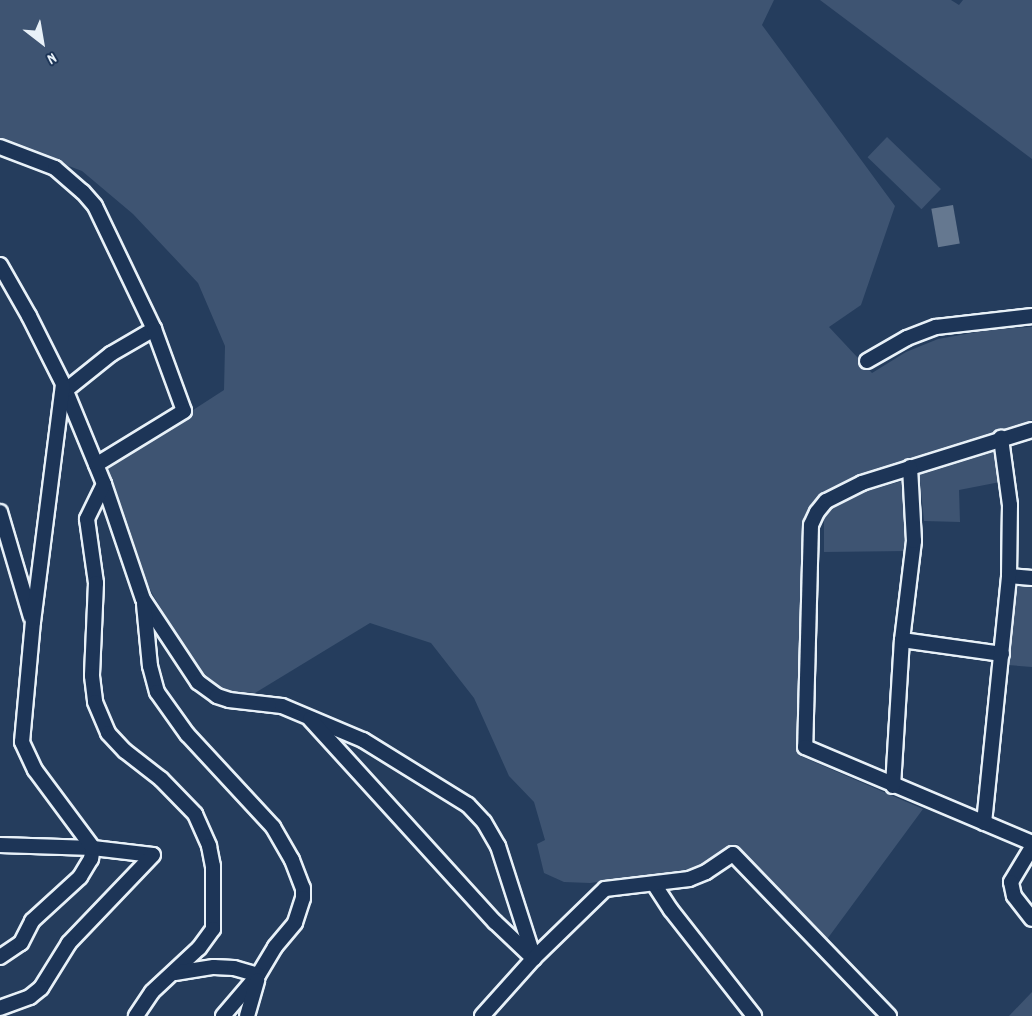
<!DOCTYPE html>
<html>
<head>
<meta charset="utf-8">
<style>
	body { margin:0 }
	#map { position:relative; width:1032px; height:1016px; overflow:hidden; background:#253d5d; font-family:Dekko,sans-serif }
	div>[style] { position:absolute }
	.green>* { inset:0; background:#3e5472; transform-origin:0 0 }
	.water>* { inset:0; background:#657890; transform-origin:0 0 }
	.roads { filter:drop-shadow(2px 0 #e8f1f8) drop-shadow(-2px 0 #e8f1f8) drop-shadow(0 2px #e8f1f8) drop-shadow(0 -2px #e8f1f8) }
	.minor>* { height:14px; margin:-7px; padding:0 7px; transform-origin:7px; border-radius:7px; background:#1d3557 }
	span { translate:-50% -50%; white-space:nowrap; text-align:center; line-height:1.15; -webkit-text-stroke:4.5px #1d3557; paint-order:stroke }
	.north { position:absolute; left:12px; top:12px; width:60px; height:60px; -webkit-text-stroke:4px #1d3557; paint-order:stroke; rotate:149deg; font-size:16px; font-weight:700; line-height:24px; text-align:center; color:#e8f1f8 }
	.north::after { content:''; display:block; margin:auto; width:21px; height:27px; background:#e8f1f8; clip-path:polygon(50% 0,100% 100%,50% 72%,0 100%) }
</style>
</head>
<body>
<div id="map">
	<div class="green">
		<i style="clip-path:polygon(0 0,774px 0,762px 25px,895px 206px,861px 305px,829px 327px,872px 373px,906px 352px,938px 339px,994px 329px,1032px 327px,1032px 420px,904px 461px,842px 484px,812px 504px,806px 513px,803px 524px,798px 755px,923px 809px,825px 942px,737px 844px,691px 869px,590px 883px,564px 882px,544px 873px,537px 844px,545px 840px,534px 802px,509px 776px,474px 698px,431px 643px,370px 623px,255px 693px,227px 691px,212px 686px,201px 675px,153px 595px,133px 555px,114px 495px,108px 465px,224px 390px,225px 346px,198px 283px,133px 214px,82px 171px,0 140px)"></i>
		<i style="clip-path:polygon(820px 0,951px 0,959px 5px,963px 0,1032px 0,1032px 159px)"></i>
		<i style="left:887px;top:137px;width:75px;height:28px;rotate:44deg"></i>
		<i style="clip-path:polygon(995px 448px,1000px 482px,959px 490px,960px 522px,924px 521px,919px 471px)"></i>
		<i style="clip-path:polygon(906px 480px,908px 551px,824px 552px,824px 513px,837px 501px,848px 496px)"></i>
		<i style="clip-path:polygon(1017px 583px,1032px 584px,1032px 667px,1008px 665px)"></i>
		<i style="clip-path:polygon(1032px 992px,1032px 1016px,1009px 1016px)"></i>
	</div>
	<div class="water">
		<i style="left:953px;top:205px;width:39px;height:22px;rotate:80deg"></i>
	</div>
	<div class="roads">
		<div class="minor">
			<i style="left:0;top:147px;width:59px;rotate:20.9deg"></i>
			<i style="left:55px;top:168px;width:37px;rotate:41deg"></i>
			<i style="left:83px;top:192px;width:18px;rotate:49deg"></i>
			<i style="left:95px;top:206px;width:136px;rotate:64.4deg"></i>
			<i style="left:0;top:265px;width:59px;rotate:60.4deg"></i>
			<i style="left:29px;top:316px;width:76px;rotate:63.4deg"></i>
			<i style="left:63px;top:384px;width:108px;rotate:67.7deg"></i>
			<i style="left:104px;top:484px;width:121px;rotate:71.3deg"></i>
			<i style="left:143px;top:599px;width:100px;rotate:56.5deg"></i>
			<i style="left:198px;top:682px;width:24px;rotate:36deg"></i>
			<i style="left:217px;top:696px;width:13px;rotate:18deg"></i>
			<i style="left:229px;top:700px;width:53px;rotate:6.5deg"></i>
			<i style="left:282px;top:706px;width:88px;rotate:22.8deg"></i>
			<i style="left:363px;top:740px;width:123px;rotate:31.8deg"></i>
			<i style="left:468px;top:805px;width:23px;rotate:47deg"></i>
			<i style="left:484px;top:822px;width:28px;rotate:60deg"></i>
			<i style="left:498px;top:846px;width:118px;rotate:72.2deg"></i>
			<i style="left:867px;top:361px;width:46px;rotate:-29.9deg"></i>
			<i style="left:907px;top:338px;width:31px;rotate:-21deg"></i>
			<i style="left:936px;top:327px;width:97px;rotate:-6.5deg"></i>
			<i style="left:66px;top:390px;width:58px;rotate:-38.7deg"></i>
			<i style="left:111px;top:354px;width:50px;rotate:-30.2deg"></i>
			<i style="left:154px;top:329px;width:87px;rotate:69.9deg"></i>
			<i style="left:184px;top:411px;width:103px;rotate:148.5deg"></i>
			<i style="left:1032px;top:430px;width:178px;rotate:162.7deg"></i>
			<i style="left:862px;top:483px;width:40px;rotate:153.4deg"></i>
			<i style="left:826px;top:501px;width:14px;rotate:129deg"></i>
			<i style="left:817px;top:512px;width:14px;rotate:115deg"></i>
			<i style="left:811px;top:525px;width:222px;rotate:91.5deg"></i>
			<i style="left:805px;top:747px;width:246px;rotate:22.9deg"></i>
			<i style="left:104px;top:484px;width:39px;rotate:116deg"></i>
			<i style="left:87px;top:519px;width:65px;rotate:82deg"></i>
			<i style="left:96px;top:583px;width:93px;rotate:92.5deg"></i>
			<i style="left:92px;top:676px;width:26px;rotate:83deg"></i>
			<i style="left:95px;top:702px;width:34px;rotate:67deg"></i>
			<i style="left:108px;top:733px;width:25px;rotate:47deg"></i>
			<i style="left:125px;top:751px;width:46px;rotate:37.9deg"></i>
			<i style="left:161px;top:779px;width:49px;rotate:45.8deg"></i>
			<i style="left:195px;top:814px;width:35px;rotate:66deg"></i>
			<i style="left:209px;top:846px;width:20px;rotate:79deg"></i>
			<i style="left:213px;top:866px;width:63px;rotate:90deg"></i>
			<i style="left:213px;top:929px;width:24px;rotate:126deg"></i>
			<i style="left:199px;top:948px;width:64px;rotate:136.9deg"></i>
			<i style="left:152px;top:992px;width:29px;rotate:124deg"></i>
			<i style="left:0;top:512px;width:109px;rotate:73.6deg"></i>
			<i style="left:1009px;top:576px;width:23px;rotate:5deg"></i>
			<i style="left:144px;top:604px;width:62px;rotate:84.5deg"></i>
			<i style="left:150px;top:666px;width:27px;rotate:75deg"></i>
			<i style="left:157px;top:692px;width:52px;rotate:54.5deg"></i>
			<i style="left:187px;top:734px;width:127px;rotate:47.2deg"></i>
			<i style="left:273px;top:827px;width:38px;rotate:60deg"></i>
			<i style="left:292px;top:860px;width:30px;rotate:69deg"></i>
			<i style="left:303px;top:888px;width:10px;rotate:90deg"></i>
			<i style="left:303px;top:898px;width:26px;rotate:108deg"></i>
			<i style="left:295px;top:923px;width:31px;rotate:130deg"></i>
			<i style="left:275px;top:947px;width:33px;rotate:121deg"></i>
			<i style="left:258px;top:975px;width:54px;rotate:130.5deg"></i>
			<i style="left:902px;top:640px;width:101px;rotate:8deg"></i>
			<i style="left:310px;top:719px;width:275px;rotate:47.7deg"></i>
			<i style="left:495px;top:922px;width:51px;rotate:43.4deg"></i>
			<i style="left:893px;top:786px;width:146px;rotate:-86.5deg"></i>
			<i style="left:902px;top:640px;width:100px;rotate:-83.1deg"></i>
			<i style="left:914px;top:541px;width:74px;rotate:-93.1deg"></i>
			<i style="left:984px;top:823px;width:248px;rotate:-84.2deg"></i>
			<i style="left:1009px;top:576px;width:71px;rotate:-89.2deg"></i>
			<i style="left:1010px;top:505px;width:68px;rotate:-97.7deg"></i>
			<i style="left:0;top:845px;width:93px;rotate:1.8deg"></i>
			<i style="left:93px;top:848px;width:60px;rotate:6.7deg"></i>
			<i style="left:153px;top:855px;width:122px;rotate:133.7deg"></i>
			<i style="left:69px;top:943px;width:53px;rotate:121.9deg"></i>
			<i style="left:41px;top:988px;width:14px;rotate:141deg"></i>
			<i style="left:30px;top:997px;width:32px;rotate:160deg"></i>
			<i style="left:1032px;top:847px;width:41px;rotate:121deg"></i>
			<i style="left:1011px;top:882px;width:14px;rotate:78deg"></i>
			<i style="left:1014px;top:896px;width:29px;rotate:52deg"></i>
			<i style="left:654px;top:884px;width:31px;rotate:57deg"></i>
			<i style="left:671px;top:910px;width:135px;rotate:51.9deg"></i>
			<i style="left:0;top:957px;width:25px;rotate:-34deg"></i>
			<i style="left:21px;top:943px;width:25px;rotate:-63deg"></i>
			<i style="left:32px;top:921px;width:65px;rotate:-42.5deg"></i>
			<i style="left:80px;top:877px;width:21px;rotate:-59deg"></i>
			<i style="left:91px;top:859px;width:11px;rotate:-80deg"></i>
			<i style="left:93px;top:848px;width:97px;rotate:-126.6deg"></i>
			<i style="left:35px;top:770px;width:31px;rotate:-115deg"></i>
			<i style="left:22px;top:742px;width:121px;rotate:-84.8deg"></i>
			<i style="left:33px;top:622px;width:238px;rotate:-82.8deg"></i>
			<i style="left:175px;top:973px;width:39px;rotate:-9deg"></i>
			<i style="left:214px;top:967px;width:20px;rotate:3deg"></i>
			<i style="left:234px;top:968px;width:25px;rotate:16deg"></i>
			<i style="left:247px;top:1016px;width:37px;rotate:-74deg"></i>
			<i style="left:482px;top:1016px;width:78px;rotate:-48.1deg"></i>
			<i style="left:534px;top:958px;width:99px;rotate:-44.2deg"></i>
			<i style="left:605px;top:889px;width:85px;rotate:-6.8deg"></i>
			<i style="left:689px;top:879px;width:18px;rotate:-22deg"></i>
			<i style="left:706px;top:872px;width:32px;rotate:-34deg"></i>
			<i style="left:733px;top:854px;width:225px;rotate:46.1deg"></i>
		</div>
	</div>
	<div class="north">N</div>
</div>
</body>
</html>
